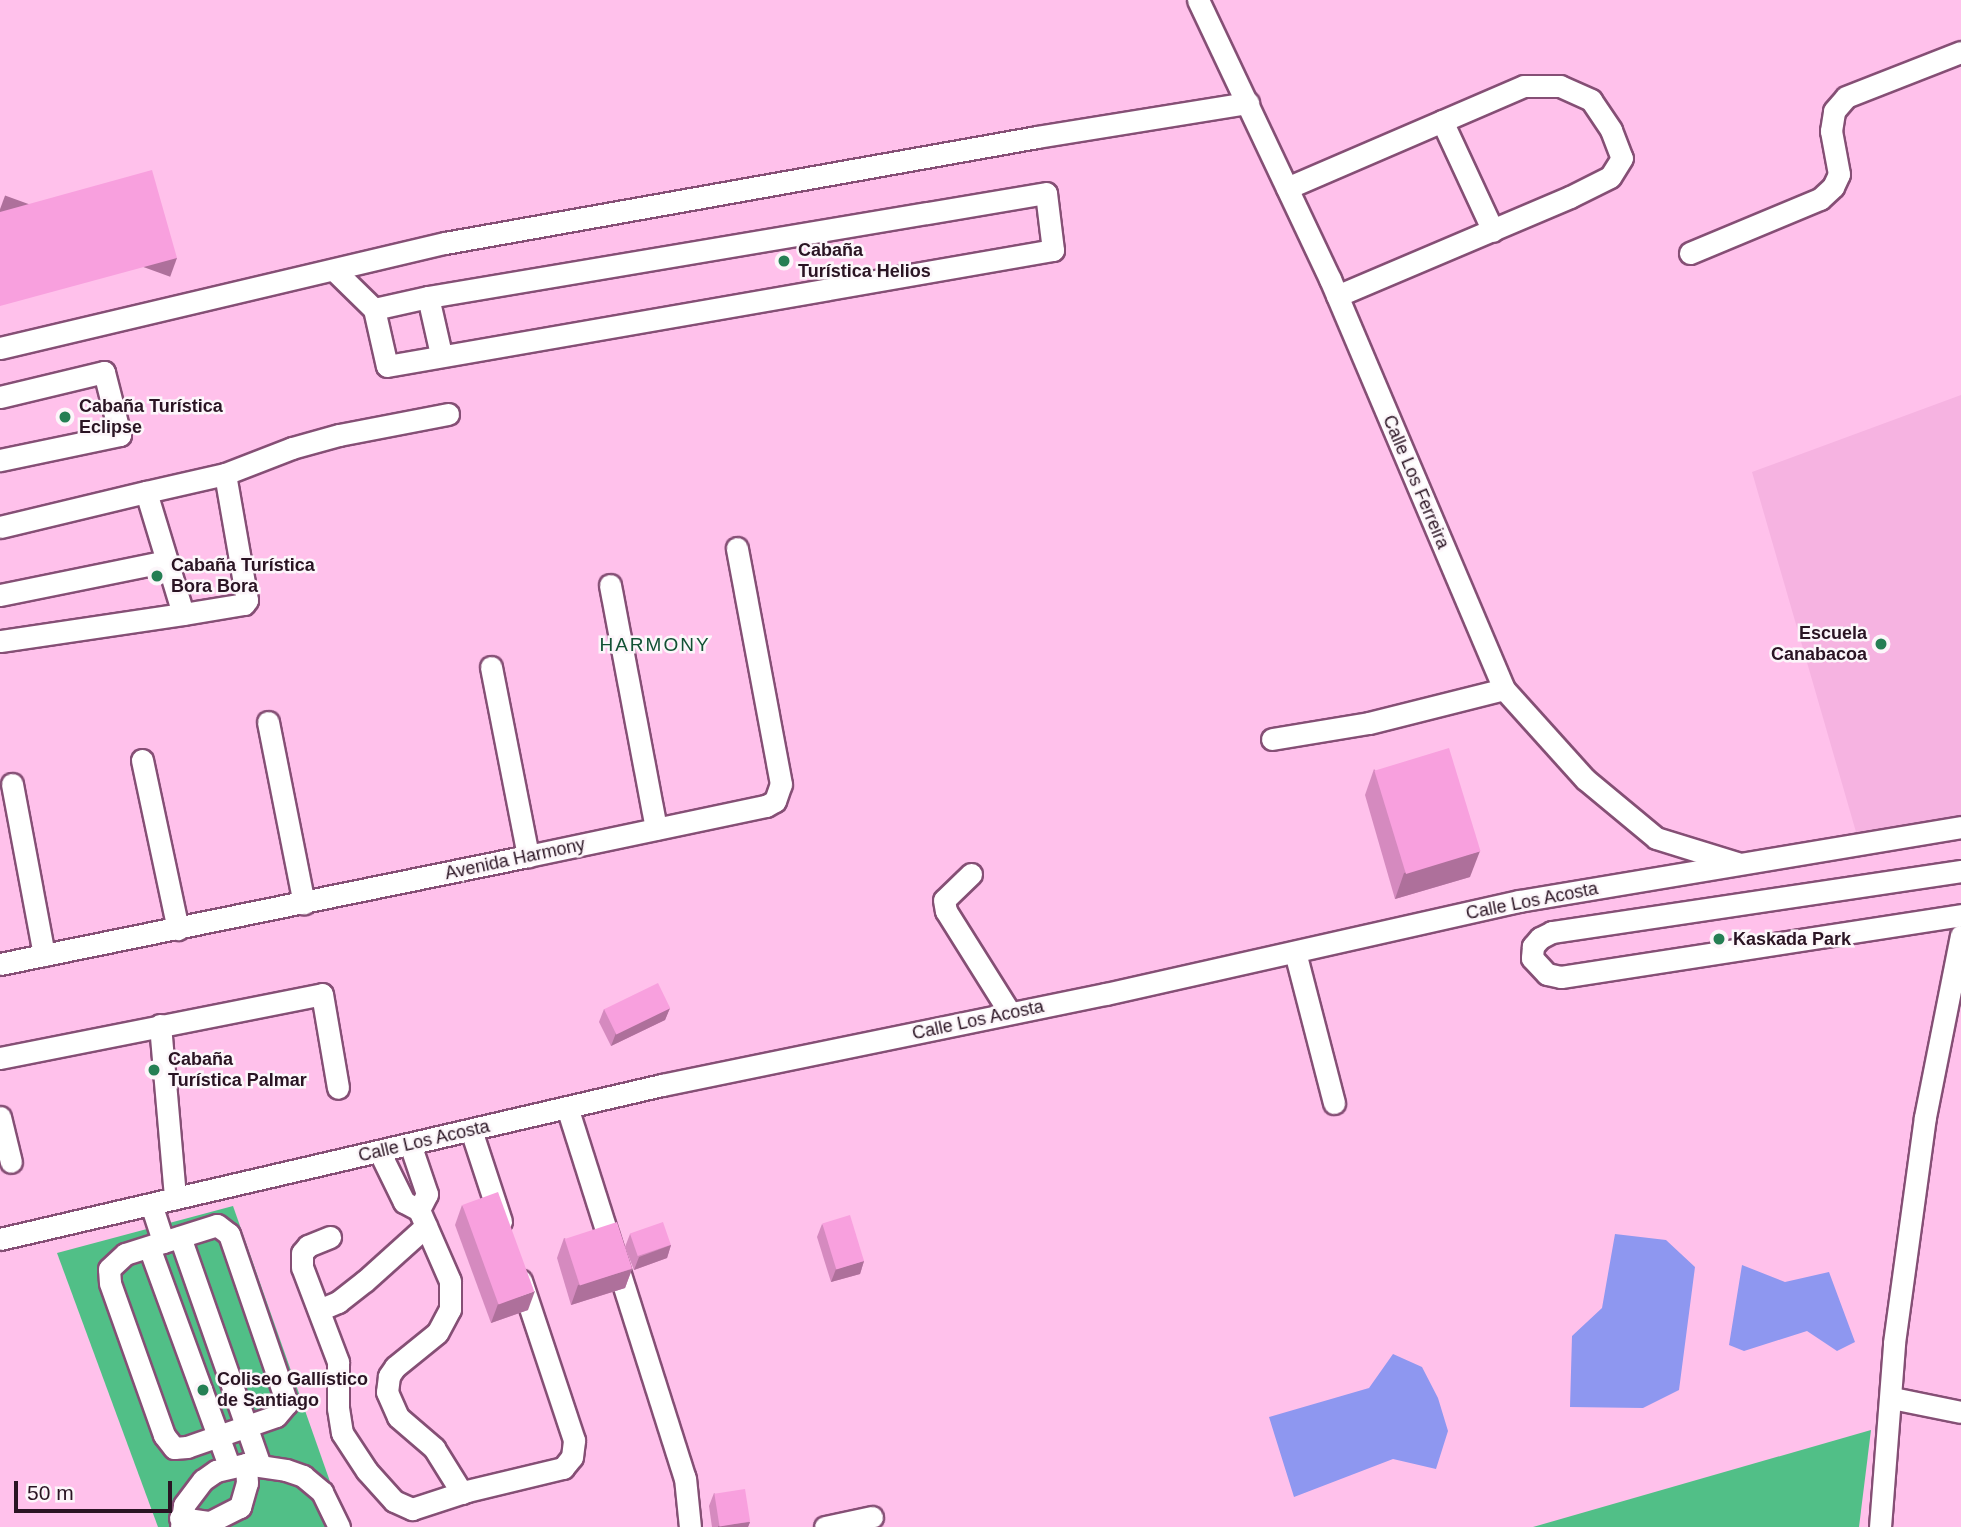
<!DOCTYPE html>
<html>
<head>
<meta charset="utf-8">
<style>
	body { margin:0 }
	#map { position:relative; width:1961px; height:1527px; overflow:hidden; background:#ffc1eb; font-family:Helvetica,sans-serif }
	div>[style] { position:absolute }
	.built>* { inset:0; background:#f6b3e1 }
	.green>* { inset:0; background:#51bf87 }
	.water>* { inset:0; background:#8e97f0 }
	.roads { filter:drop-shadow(2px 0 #854f75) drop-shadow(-2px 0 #854f75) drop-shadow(0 2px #854f75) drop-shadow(0 -2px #854f75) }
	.minor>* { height:21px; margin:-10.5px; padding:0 10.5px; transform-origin:10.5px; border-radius:10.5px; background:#fff }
	.wall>* { inset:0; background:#d58abf }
	.shaded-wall>* { inset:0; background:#ae709b; transform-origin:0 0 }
	.building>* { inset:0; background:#f8a0de; transform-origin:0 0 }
	.dots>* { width:19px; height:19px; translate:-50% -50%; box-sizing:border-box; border:4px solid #fcf6fa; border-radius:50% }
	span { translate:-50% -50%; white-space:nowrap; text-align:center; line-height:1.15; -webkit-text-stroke:5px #fcf6fa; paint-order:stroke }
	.poi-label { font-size:18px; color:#2a1423; font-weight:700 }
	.left { translate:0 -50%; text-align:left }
	.right { translate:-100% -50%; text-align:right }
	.street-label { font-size:18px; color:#2a1423 }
	.neighbourhood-label { font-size:19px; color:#125134; letter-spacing:2px }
	.scale { position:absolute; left:14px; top:1481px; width:158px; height:32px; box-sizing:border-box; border:4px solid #2a1423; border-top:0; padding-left:9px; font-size:21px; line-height:24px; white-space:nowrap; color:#2a1423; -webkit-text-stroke:5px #fcf6fa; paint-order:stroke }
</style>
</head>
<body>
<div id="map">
	<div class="built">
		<i style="clip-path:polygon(1961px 395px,1961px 816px,1856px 832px,1752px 472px)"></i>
	</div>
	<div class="green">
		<i style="clip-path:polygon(233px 1206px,346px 1527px,158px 1527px,57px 1253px)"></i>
		<i style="clip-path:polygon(1871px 1430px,1859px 1527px,1533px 1527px)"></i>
	</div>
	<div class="water">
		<i style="clip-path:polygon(1615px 1234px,1666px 1240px,1695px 1267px,1679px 1390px,1643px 1408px,1570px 1407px,1572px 1336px,1602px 1308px)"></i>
		<i style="clip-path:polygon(1742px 1265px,1785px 1282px,1829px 1272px,1855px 1342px,1837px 1351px,1807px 1331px,1744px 1351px,1729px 1345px)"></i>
		<i style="clip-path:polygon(1393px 1354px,1422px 1367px,1438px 1398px,1448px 1431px,1436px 1469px,1393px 1459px,1294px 1497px,1269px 1417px,1369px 1388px)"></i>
	</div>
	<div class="roads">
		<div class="minor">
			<i style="left:1198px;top:0;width:309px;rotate:64.7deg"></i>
			<i style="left:1330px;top:279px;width:445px;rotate:67deg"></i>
			<i style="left:1504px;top:689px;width:121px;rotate:48deg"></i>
			<i style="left:1585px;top:779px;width:92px;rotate:39.7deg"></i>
			<i style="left:1656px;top:838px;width:85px;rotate:17.2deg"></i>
			<i style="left:1442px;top:121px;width:121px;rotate:65.1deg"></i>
			<i style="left:1287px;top:188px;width:258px;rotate:-23.3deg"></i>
			<i style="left:1524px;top:86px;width:36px"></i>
			<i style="left:1560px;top:86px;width:34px;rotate:24deg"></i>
			<i style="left:1591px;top:100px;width:36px;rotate:56deg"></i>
			<i style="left:1611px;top:130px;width:30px;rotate:69deg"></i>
			<i style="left:1622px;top:158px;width:22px;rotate:122deg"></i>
			<i style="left:1610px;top:177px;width:45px;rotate:153.4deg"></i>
			<i style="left:1570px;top:197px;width:253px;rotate:157deg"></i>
			<i style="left:1690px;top:253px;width:141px;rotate:-22.6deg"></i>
			<i style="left:1820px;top:199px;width:18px;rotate:-43deg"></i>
			<i style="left:1833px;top:187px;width:14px;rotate:-65deg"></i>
			<i style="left:1839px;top:174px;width:44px;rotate:-100.5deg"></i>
			<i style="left:1831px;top:131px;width:20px;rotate:-81deg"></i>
			<i style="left:1834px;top:111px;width:18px;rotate:-49deg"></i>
			<i style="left:1846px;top:97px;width:123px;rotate:-21.4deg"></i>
			<i style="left:335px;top:271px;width:54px;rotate:44.3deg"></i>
			<i style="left:374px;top:309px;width:58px;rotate:77.2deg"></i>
			<i style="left:387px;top:366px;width:676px;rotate:-9.88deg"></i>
			<i style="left:1053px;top:250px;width:57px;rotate:-97deg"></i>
			<i style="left:1046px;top:193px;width:627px;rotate:170.45deg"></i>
			<i style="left:428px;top:297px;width:55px;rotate:167.5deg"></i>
			<i style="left:428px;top:297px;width:58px;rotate:77.2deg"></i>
			<i style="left:0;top:348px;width:457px;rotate:-13.3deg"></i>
			<i style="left:445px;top:243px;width:601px;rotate:-10.15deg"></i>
			<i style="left:1037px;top:137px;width:214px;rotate:-9.2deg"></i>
			<i style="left:0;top:397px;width:107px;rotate:-13.5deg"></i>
			<i style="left:104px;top:372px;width:65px;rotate:75.7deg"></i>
			<i style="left:120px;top:435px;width:123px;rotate:168.2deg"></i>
			<i style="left:225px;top:474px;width:72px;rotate:-21.2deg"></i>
			<i style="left:292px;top:448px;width:49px;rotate:-15.5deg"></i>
			<i style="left:339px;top:435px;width:111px;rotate:-10.9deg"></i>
			<i style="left:146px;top:492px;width:81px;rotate:-12.8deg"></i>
			<i style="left:225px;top:474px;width:128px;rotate:80.1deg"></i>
			<i style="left:247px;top:600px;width:5px;rotate:127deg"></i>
			<i style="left:244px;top:604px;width:62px;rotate:170.7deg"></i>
			<i style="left:0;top:527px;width:150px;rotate:-13.5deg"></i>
			<i style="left:146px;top:492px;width:127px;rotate:73.1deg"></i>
			<i style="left:183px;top:614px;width:185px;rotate:171.6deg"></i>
			<i style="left:610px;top:585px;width:248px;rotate:79.3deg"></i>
			<i style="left:0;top:595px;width:170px;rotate:-11.5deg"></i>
			<i style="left:491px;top:667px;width:193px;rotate:78.9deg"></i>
			<i style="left:268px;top:722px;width:185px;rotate:78.8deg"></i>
			<i style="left:1272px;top:739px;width:98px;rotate:-9.4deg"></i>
			<i style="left:1369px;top:723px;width:139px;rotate:-14.1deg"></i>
			<i style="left:142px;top:760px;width:173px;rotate:78deg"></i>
			<i style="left:12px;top:784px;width:174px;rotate:79.4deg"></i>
			<i style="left:1961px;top:871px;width:414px;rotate:171.5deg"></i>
			<i style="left:1552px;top:932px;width:13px;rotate:153deg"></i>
			<i style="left:1540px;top:938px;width:11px;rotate:131deg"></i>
			<i style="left:1533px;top:946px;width:12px;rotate:95deg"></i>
			<i style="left:1532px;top:958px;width:22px;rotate:47deg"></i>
			<i style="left:1547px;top:974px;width:14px;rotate:12deg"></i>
			<i style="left:1561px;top:977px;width:405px;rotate:-8.8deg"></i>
			<i style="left:971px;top:874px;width:37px;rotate:136deg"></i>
			<i style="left:944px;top:900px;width:11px;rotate:80deg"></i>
			<i style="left:946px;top:911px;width:120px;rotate:57.9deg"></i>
			<i style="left:1295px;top:952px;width:156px;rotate:75.5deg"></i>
			<i style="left:0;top:964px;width:539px;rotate:-11.56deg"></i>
			<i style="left:528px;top:856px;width:243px;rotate:-11.9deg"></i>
			<i style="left:766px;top:806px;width:10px;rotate:-29deg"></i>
			<i style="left:775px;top:801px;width:18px;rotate:-71deg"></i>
			<i style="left:781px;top:784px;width:240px;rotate:-100.6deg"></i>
			<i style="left:160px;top:1025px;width:174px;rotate:85deg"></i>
			<i style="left:0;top:1058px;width:328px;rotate:-11.2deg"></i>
			<i style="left:322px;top:994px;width:95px;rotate:80.3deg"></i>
			<i style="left:567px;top:1107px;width:389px;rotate:72.4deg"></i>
			<i style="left:685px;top:1478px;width:49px;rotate:84.2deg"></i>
			<i style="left:0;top:1117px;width:46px;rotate:76.3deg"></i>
			<i style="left:471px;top:1130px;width:96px;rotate:71.8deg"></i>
			<i style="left:410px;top:1144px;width:53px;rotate:71.2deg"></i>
			<i style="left:427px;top:1194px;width:18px;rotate:117deg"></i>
			<i style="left:379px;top:1151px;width:57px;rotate:63.9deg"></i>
			<i style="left:404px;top:1202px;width:17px;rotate:28deg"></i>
			<i style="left:419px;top:1210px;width:77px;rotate:66.4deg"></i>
			<i style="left:450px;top:1281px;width:28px;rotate:90deg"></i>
			<i style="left:450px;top:1309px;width:27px;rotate:118deg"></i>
			<i style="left:437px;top:1333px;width:54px;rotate:141deg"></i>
			<i style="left:395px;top:1367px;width:11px;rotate:124deg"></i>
			<i style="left:389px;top:1376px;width:16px;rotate:97deg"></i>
			<i style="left:387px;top:1392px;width:27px;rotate:66deg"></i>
			<i style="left:398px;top:1417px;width:48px;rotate:40.7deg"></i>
			<i style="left:434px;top:1448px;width:53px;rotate:58.1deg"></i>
			<i style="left:151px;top:1204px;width:40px;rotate:72deg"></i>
			<i style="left:217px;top:1225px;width:15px;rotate:37deg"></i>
			<i style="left:229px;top:1234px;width:179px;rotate:71.1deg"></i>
			<i style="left:287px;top:1403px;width:17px;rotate:130deg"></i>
			<i style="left:276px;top:1416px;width:94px;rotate:160.8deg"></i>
			<i style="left:187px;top:1447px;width:13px;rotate:176deg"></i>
			<i style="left:174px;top:1448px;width:16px;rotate:-128deg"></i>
			<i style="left:164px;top:1435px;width:161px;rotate:-109.6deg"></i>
			<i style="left:110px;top:1283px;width:14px;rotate:-94deg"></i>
			<i style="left:109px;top:1269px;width:22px;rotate:-43deg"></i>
			<i style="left:125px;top:1254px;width:96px;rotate:-17.5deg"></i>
			<i style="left:180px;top:1237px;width:242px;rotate:70.7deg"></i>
			<i style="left:330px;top:1237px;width:24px;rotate:158deg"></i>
			<i style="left:308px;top:1246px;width:9px;rotate:131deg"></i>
			<i style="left:302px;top:1253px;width:14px;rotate:90deg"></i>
			<i style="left:302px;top:1267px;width:102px;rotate:69.2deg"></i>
			<i style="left:338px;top:1362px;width:46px;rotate:90deg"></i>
			<i style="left:338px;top:1408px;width:25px;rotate:81deg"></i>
			<i style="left:342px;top:1433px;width:45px;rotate:56.7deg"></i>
			<i style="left:367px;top:1471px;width:40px;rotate:48deg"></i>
			<i style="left:394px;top:1501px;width:20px;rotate:24deg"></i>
			<i style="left:412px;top:1509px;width:58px;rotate:-18.1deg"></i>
			<i style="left:467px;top:1491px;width:99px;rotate:-13.5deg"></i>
			<i style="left:563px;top:1468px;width:14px;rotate:-51deg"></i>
			<i style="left:572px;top:1457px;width:17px;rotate:-83deg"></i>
			<i style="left:574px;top:1440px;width:168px;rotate:-108.4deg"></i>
			<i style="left:0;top:1239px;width:680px;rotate:-13.1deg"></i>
			<i style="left:662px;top:1085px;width:453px;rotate:-11.6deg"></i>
			<i style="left:1106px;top:994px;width:423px;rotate:-12.7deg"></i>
			<i style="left:1519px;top:901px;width:448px;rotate:-9.5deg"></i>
			<i style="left:149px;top:1247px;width:233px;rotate:69.9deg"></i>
			<i style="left:319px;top:1310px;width:21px;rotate:-23deg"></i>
			<i style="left:338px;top:1302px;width:34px;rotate:-38deg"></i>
			<i style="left:365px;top:1281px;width:82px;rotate:-42deg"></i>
			<i style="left:1892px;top:1398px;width:70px;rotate:11.5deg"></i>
			<i style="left:180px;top:1518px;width:30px;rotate:8deg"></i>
			<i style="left:210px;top:1522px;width:34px;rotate:-27deg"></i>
			<i style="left:240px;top:1507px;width:25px;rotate:-74deg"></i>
			<i style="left:247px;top:1483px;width:19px;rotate:-93deg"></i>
			<i style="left:181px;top:1527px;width:22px;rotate:-82deg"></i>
			<i style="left:184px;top:1505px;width:31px;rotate:-53deg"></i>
			<i style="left:203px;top:1480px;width:16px;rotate:-35deg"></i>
			<i style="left:216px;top:1471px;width:31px;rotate:-13deg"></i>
			<i style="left:246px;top:1464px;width:40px;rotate:8.5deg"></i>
			<i style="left:286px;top:1470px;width:18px;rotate:19deg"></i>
			<i style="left:303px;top:1476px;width:25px;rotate:40deg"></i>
			<i style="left:322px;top:1492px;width:39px;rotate:64deg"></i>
			<i style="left:825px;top:1527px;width:48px;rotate:-12deg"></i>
			<i style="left:1880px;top:1527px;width:185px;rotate:-85.6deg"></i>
			<i style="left:1894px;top:1343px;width:228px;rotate:-82.2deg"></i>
			<i style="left:1925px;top:1117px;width:185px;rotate:-78.8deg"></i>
		</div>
	</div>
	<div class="wall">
		<i style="clip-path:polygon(1374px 769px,1470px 877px,1395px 899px,1365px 795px)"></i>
		<i style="clip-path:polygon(670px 1008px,665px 1020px,611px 1046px,599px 1022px,604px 1009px)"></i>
		<i style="clip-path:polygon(462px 1205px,528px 1310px,491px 1323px,455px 1225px)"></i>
		<i style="clip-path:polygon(822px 1224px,864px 1261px,860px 1274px,831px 1282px,817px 1237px)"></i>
		<i style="clip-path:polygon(630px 1234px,671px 1245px,667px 1258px,634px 1270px,625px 1247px)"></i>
		<i style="clip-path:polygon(564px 1238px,632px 1269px,625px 1288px,571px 1305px,557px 1258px)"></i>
		<i style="clip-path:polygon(714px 1493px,750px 1522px,748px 1527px,712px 1527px,709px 1506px)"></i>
	</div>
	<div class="shaded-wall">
		<i style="left:177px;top:258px;width:20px;height:183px;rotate:110deg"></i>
		<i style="clip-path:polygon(1480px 851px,1470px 877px,1395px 899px,1404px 873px)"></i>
		<i style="clip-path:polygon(670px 1008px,665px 1020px,611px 1046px,616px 1033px)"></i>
		<i style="clip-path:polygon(671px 1245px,667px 1258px,634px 1270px,639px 1257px)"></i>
		<i style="clip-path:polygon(864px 1261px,860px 1274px,831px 1282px,836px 1269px)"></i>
		<i style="clip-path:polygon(632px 1269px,625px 1288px,571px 1305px,578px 1285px)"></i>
		<i style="clip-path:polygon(535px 1291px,528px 1310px,491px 1323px,498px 1304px)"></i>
		<i style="clip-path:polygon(750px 1522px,748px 1527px,718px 1527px,718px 1526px)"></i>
	</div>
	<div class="building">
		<i style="clip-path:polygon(152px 170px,177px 258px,0 306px,0 212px)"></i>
		<i style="left:1449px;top:748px;width:108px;height:78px;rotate:73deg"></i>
		<i style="left:658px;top:983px;width:28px;height:60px;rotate:64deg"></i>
		<i style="left:498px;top:1192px;width:106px;height:38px;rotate:70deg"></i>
		<i style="left:850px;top:1215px;width:48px;height:29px;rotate:73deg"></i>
		<i style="left:617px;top:1222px;width:49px;height:55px;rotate:72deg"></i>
		<i style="left:663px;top:1222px;width:24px;height:35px;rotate:71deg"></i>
		<i style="left:745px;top:1489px;width:33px;height:31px;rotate:81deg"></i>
	</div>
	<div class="dots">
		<i style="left:784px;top:261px;background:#257f54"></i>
		<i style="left:65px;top:417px;background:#257f54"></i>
		<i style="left:157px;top:576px;background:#257f54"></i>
		<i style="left:1881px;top:644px;background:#257f54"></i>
		<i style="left:1719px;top:939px;background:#257f54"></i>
		<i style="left:154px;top:1070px;background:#257f54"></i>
		<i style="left:203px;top:1390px;background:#257f54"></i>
	</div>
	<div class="poi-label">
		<span class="left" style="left:798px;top:261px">Cabaña<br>Turística Helios</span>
		<span class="left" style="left:79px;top:417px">Cabaña Turística<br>Eclipse</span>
		<span class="left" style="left:171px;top:576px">Cabaña Turística<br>Bora Bora</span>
		<span class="right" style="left:1867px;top:644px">Escuela<br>Canabacoa</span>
		<span class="left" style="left:1733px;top:939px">Kaskada Park</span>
		<span class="left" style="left:168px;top:1070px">Cabaña<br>Turística Palmar</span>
		<span class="left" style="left:217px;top:1390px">Coliseo Gallístico<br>de Santiago</span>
	</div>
	<div class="street-label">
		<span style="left:1416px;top:482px;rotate:67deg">Calle Los Ferreira</span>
		<span style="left:515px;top:859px;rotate:-12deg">Avenida Harmony</span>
		<span style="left:1532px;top:901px;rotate:-11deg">Calle Los Acosta</span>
		<span style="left:978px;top:1020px;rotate:-12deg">Calle Los Acosta</span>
		<span style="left:424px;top:1141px;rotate:-13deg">Calle Los Acosta</span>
	</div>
	<div class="neighbourhood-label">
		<span style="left:655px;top:645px">HARMONY</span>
	</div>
	<div class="scale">50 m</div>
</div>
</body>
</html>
